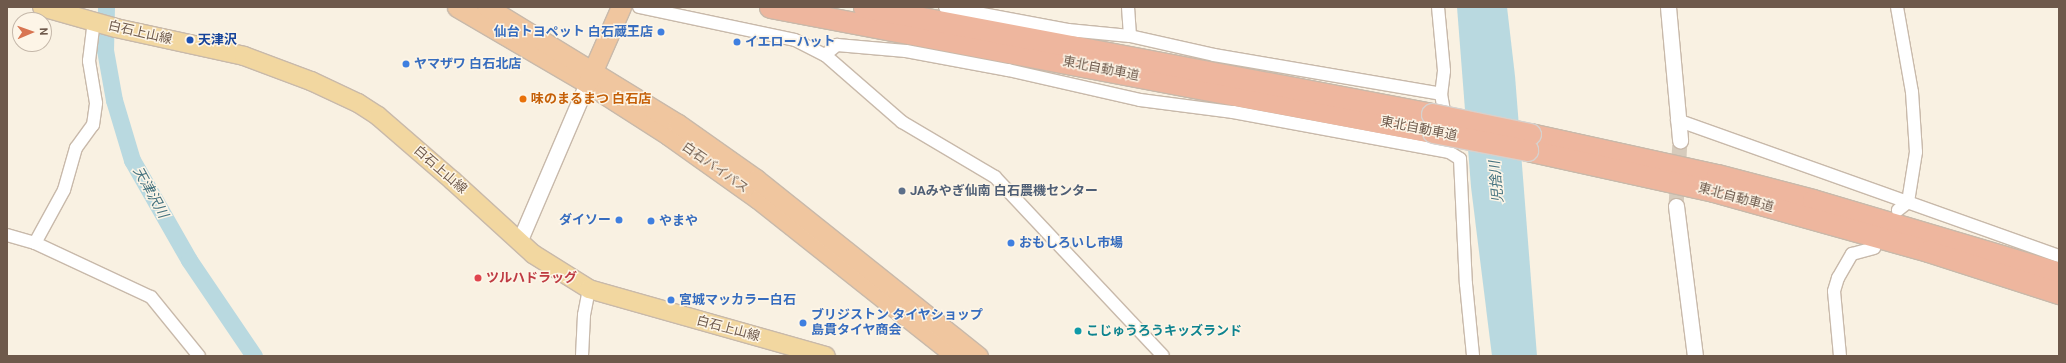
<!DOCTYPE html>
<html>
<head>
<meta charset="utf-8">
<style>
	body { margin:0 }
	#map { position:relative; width:2066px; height:363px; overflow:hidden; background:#f9f1e2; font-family:Roboto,"Noto Sans JP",sans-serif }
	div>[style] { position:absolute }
	.water>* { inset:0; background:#b9d9e0 }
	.river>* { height:17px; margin:-8.5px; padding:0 8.5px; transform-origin:8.5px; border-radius:8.5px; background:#b9d9e0 }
	.tertiary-tunnel>* { height:15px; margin-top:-7.5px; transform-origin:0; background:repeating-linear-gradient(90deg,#d6cbbc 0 15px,transparent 0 23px) }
	.roads { filter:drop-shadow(1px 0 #c8b9aa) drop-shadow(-1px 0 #c8b9aa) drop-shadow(0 1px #c8b9aa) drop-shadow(0 -1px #c8b9aa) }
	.minor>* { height:12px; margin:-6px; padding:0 6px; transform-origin:6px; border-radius:6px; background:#fff }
	.tertiary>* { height:15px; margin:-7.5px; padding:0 7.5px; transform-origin:7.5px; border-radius:7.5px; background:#fff }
	.primary>* { height:18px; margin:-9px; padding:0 9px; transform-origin:9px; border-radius:9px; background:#f2d7a0 }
	.trunk>* { height:19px; margin:-9.5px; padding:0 9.5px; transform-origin:9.5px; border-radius:9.5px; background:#f0c69f }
	.motorway>* { height:21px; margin:-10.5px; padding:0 10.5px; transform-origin:10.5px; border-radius:10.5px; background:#eeb69e }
	.bridges { filter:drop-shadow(1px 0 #d6d1cd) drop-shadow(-1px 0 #d6d1cd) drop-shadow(0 1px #d6d1cd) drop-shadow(0 -1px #d6d1cd) }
	.motorway-bridge>* { height:21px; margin:-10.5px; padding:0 10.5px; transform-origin:10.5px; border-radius:10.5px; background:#eeb69e }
	.dots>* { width:11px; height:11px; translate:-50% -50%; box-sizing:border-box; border:2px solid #fdf5e7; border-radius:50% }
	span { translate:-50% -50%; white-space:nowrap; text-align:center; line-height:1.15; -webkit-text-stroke:3px #fdf5e7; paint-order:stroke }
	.shop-label { font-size:13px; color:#366cbe; font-weight:700 }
	.right { translate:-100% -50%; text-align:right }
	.left { translate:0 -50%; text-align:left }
	.street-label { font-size:13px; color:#6e594b }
	.transit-label { font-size:13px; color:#164399; font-weight:700 }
	.food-label { font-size:13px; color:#c56008; font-weight:700 }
	.service-label { font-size:13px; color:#4e5e75; font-weight:700 }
	.health-label { font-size:13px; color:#be3a42; font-weight:700 }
	.culture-label { font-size:13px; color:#0d838f; font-weight:700 }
	.water-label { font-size:14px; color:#477480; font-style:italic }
	.frame { position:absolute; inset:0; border:8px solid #6e594b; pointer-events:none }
	.north { position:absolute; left:12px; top:12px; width:40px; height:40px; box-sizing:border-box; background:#fdf5e7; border:1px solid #c4b7a9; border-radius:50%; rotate:88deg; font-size:11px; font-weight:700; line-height:16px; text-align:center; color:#6e594b }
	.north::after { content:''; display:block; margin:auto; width:14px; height:18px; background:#d87552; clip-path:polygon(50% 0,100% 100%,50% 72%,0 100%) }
</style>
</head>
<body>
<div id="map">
	<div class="water">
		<i style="clip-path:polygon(1457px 7px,1507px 7px,1515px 76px,1537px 356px,1492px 356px,1471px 187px)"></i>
	</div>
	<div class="river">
		<i style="left:106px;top:7px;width:43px;rotate:91.3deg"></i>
		<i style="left:105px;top:50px;width:51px;rotate:79.8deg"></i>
		<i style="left:114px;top:100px;width:63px;rotate:73.3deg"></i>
		<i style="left:132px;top:160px;width:115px;rotate:60.3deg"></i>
		<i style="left:189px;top:260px;width:116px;rotate:55.9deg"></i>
	</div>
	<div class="tertiary-tunnel">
		<i style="left:1676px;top:206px;width:66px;rotate:-86.5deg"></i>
	</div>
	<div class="roads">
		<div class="minor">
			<i style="left:639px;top:7px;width:159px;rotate:11.9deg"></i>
			<i style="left:795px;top:40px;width:34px;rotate:27deg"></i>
			<i style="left:825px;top:55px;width:102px;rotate:41deg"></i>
			<i style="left:902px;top:122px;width:108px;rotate:30.6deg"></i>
			<i style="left:995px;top:177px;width:245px;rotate:46.8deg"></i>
			<i style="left:945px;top:7px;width:125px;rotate:10.6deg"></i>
			<i style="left:1068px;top:30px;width:62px;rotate:5.5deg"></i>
			<i style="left:1130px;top:36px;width:86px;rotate:12.7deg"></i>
			<i style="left:1214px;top:55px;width:230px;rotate:9.7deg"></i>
			<i style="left:1128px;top:7px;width:29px;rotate:86deg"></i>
			<i style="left:1438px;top:7px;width:64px;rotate:84.6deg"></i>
			<i style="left:1444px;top:71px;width:23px;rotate:97deg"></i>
			<i style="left:1441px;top:94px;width:27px;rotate:80deg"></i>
			<i style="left:1897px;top:7px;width:86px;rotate:80deg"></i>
			<i style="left:1912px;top:92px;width:60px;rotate:86.2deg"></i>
			<i style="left:1916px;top:152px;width:51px;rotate:99.1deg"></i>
			<i style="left:1908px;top:202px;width:13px;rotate:141deg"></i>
			<i style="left:825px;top:55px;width:16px;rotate:-40deg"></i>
			<i style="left:837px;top:45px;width:69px;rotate:5deg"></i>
			<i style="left:906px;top:51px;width:104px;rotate:10.6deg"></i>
			<i style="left:1008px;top:70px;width:135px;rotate:12.8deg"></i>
			<i style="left:1140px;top:100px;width:94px;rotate:7.4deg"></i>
			<i style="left:1233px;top:112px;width:220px;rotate:10.5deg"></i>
			<i style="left:1449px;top:152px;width:13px;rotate:32deg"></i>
			<i style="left:1460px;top:159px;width:125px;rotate:87.3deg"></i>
			<i style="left:1466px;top:284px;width:72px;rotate:84.4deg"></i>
			<i style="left:1677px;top:120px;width:405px;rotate:19.6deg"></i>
			<i style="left:7px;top:235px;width:29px;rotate:16deg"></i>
			<i style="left:35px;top:243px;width:128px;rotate:25deg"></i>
			<i style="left:151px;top:297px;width:76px;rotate:50.9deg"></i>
			<i style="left:35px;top:243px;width:60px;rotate:-61.3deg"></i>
			<i style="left:64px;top:190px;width:44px;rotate:-74.1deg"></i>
			<i style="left:76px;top:148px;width:29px;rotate:-54deg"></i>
			<i style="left:93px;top:125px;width:22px;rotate:-82deg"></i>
			<i style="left:96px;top:103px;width:43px;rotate:-99.5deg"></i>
			<i style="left:89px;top:61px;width:39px;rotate:-83deg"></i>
			<i style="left:582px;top:356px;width:41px;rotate:-87.2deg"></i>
			<i style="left:584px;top:315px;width:26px;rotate:-79deg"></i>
			<i style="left:1840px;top:356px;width:65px;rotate:-95.3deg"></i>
			<i style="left:1834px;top:291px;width:14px;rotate:-73deg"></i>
			<i style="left:1838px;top:278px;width:28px;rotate:-60deg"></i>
			<i style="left:1852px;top:254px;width:23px;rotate:-15deg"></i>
		</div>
		<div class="tertiary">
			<i style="left:1668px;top:7px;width:134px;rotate:84.8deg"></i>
			<i style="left:1676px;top:206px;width:151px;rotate:82.8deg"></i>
			<i style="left:519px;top:242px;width:173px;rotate:-66.8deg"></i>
		</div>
		<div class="primary">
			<i style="left:42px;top:7px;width:77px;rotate:15.8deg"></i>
			<i style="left:116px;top:28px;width:131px;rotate:12.3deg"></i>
			<i style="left:244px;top:56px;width:72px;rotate:20.5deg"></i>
			<i style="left:311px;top:81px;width:52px;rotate:25.1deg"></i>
			<i style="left:358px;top:103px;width:24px;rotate:33deg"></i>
			<i style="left:378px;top:116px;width:98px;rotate:40.9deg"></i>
			<i style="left:452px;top:180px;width:110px;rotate:42.4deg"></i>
			<i style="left:533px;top:254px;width:66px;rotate:32deg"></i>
			<i style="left:589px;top:289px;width:246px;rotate:15.8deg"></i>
		</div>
		<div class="trunk">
			<i style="left:457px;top:7px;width:151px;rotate:30.3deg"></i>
			<i style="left:587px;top:83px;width:96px;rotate:32.7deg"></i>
			<i style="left:668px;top:135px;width:110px;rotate:35.4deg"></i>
			<i style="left:758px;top:199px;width:253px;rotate:38.4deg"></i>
			<i style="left:487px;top:7px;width:224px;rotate:31.5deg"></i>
			<i style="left:678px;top:124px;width:95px;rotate:35.2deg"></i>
			<i style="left:756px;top:179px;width:284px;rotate:38.6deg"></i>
			<i style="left:588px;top:82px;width:82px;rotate:-66.3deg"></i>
		</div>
		<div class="motorway">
			<i style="left:770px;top:7px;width:675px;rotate:10.68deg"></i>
			<i style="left:864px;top:7px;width:578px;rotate:10.67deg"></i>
			<i style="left:1530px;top:134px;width:191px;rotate:12.4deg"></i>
			<i style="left:1717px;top:175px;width:99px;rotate:14.6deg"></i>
			<i style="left:1813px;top:200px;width:257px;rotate:16.5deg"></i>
			<i style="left:1527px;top:150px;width:190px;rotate:12.4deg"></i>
			<i style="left:1713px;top:191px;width:223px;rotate:15.6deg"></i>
			<i style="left:1928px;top:251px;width:138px;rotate:17.8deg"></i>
		</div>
	</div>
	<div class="bridges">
		<div class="motorway-bridge">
			<i style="left:1432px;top:114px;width:100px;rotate:11.5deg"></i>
			<i style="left:1433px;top:132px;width:96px;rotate:10.8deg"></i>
		</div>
	</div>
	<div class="dots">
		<i style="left:661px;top:32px;background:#3f7fe0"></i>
		<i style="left:190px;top:40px;background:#1a4fb4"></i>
		<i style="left:737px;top:42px;background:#3f7fe0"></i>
		<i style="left:406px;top:64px;background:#3f7fe0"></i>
		<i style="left:523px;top:99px;background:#e8710a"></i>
		<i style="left:902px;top:191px;background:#5c6f8a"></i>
		<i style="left:619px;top:220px;background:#3f7fe0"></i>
		<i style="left:651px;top:221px;background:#3f7fe0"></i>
		<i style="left:1011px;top:243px;background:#3f7fe0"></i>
		<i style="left:478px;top:278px;background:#e0444e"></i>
		<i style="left:671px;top:300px;background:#3f7fe0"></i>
		<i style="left:803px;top:323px;background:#3f7fe0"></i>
		<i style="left:1078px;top:331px;background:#0f9aa8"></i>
	</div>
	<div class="shop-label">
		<span class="right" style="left:653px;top:32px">仙台トヨペット 白石蔵王店</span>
		<span class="left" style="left:745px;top:42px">イエローハット</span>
		<span class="left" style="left:414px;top:64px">ヤマザワ 白石北店</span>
		<span class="right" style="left:611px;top:220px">ダイソー</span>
		<span class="left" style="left:659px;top:221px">やまや</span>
		<span class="left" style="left:1019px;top:243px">おもしろいし市場</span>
		<span class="left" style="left:679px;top:300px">宮城マッカラー白石</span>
		<span class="left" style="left:811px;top:323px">ブリジストン タイヤショップ<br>島貫タイヤ商会</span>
	</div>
	<div class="street-label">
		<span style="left:140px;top:33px;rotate:13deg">白石上山線</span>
		<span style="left:1101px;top:69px;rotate:11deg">東北自動車道</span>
		<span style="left:1419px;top:129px;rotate:11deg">東北自動車道</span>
		<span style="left:715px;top:168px;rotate:35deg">白石バイパス</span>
		<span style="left:440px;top:170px;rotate:41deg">白石上山線</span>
		<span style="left:1736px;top:198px;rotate:15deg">東北自動車道</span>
		<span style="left:728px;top:329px;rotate:15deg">白石上山線</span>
	</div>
	<div class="transit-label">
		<span class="left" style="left:198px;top:40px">天津沢</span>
	</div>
	<div class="food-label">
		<span class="left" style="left:531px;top:99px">味のまるまつ 白石店</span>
	</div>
	<div class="service-label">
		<span class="left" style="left:910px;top:191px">JAみやぎ仙南 白石農機センター</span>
	</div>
	<div class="health-label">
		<span class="left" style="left:486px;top:278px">ツルハドラッグ</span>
	</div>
	<div class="culture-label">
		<span class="left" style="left:1086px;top:331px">こじゅうろうキッズランド</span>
	</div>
	<div class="water-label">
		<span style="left:1496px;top:182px;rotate:-95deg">児捨川</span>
		<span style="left:151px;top:192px;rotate:61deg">天津沢川</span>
	</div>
	<div class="frame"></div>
	<div class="north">N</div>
</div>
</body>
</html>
